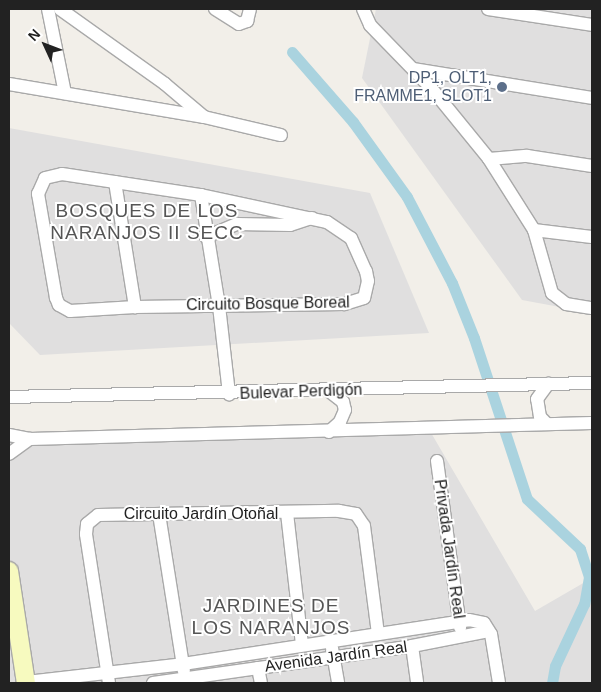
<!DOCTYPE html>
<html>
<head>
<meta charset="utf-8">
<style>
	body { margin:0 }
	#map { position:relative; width:601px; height:692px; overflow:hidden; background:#f2efe9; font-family:Helvetica,sans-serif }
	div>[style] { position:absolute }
	.residential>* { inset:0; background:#e0dfdf }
	.canal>* { height:11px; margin:-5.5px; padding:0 5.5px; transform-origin:5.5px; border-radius:5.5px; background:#aad3df }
	.roads { filter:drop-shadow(1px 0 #a9a9a9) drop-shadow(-1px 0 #a9a9a9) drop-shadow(0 1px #a9a9a9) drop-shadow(0 -1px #a9a9a9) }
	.street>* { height:12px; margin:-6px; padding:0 6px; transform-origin:6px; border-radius:6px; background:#fff }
	.secondary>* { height:18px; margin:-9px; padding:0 9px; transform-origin:9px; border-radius:9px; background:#f7fabf }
	.dots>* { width:14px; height:14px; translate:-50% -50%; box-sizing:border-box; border:2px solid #fff; border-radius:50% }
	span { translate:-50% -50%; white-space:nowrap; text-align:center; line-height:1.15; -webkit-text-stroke:4px #fff; paint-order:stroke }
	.service-label { font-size:16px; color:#4e5e75 }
	.right { translate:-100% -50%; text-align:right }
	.street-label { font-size:16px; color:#222 }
	.quarter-label { font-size:19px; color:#555; letter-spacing:1px }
	.frame { position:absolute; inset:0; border:10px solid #222; pointer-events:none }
	.north { position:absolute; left:20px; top:20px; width:50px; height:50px; -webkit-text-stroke:4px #fff; paint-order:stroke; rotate:313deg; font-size:14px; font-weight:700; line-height:20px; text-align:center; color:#222 }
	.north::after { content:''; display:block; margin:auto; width:18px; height:22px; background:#222; clip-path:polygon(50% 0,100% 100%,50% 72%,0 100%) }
</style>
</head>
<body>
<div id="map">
	<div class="residential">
		<i style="clip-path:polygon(376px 9px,592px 9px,592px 313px,522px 300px,362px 78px)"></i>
		<i style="clip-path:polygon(9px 128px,370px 193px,429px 333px,40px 355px,9px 323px)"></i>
		<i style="clip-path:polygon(430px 431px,535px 611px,592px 578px,592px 683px,9px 683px,9px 433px)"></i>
	</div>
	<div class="canal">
		<i style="left:292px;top:52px;width:93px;rotate:48.9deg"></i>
		<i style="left:353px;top:122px;width:92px;rotate:54.2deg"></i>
		<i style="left:407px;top:197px;width:97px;rotate:62.4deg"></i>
		<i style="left:452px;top:283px;width:59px;rotate:68.2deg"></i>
		<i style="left:474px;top:338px;width:169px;rotate:71.8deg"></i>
		<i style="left:527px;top:499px;width:73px;rotate:43.3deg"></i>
		<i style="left:580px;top:549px;width:29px;rotate:72deg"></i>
		<i style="left:589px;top:577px;width:27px;rotate:100deg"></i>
		<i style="left:584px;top:604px;width:68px;rotate:115.1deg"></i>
		<i style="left:555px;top:666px;width:17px;rotate:100deg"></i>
	</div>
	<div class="roads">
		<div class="street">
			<i style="left:48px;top:9px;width:86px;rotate:78.6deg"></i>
			<i style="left:60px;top:9px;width:129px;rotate:35.5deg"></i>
			<i style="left:165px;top:84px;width:51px;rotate:40.2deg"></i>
			<i style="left:215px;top:9px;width:28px;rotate:32deg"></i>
			<i style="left:239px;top:24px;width:9px;rotate:-21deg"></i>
			<i style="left:247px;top:21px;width:12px;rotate:-76deg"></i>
			<i style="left:363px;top:9px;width:17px;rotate:66deg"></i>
			<i style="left:370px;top:25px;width:89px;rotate:45.9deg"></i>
			<i style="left:432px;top:89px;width:90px;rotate:50.8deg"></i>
			<i style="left:489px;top:159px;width:84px;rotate:57.6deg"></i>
			<i style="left:534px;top:230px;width:66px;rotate:74.1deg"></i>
			<i style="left:552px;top:293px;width:18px;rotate:38deg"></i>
			<i style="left:566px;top:304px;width:26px;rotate:9deg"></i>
			<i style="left:488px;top:9px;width:105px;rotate:8.7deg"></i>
			<i style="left:413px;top:69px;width:181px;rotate:9.2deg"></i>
			<i style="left:9px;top:84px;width:198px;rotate:9.6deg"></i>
			<i style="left:204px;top:117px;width:79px;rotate:13.2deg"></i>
			<i style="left:489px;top:159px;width:38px;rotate:-5deg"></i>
			<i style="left:527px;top:156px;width:66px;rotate:8.7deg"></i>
			<i style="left:62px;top:174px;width:141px;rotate:8.6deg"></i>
			<i style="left:201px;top:195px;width:129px;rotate:12.1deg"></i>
			<i style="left:327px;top:222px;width:29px;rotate:34deg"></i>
			<i style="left:351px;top:238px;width:36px;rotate:66deg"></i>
			<i style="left:366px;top:271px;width:10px;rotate:79deg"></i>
			<i style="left:368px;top:281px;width:17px;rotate:103deg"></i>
			<i style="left:364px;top:298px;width:21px;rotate:163deg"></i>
			<i style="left:344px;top:304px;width:209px;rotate:179.2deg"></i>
			<i style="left:135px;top:307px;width:65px;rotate:176.5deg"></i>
			<i style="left:70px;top:311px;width:13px;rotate:-151deg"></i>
			<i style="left:59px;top:305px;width:8px;rotate:-113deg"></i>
			<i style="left:56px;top:298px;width:106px;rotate:-99.8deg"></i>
			<i style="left:38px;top:194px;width:17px;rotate:-66deg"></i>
			<i style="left:45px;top:178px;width:17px;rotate:-13deg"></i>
			<i style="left:115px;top:182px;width:127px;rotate:80.9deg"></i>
			<i style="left:201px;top:195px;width:112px;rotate:80.8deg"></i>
			<i style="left:219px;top:306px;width:89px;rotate:83.5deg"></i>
			<i style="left:534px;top:230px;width:58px;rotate:6.9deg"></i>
			<i style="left:206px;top:237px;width:34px;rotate:-23deg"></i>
			<i style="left:237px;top:224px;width:53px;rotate:1.1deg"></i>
			<i style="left:290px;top:225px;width:23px;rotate:-18deg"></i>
			<i style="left:329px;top:391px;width:18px;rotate:38deg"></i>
			<i style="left:343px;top:402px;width:8px;rotate:76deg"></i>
			<i style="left:345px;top:410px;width:13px;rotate:113deg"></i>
			<i style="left:340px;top:422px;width:15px;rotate:138deg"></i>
			<i style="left:9px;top:397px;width:583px;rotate:-1.38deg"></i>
			<i style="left:546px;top:423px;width:8px;rotate:-135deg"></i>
			<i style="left:540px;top:417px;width:18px;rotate:-99deg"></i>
			<i style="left:537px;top:399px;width:19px;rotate:-54deg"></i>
			<i style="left:9px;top:435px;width:21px;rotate:11deg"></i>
			<i style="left:9px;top:454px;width:26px;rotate:-36deg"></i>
			<i style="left:30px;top:439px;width:562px;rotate:-1.63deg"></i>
			<i style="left:437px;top:461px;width:168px;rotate:82.1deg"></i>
			<i style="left:287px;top:513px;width:132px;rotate:83.5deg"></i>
			<i style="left:159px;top:514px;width:159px;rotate:81deg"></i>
			<i style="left:412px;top:646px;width:37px;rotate:82deg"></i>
			<i style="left:332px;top:648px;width:36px;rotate:80deg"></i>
			<i style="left:258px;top:668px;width:15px;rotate:79deg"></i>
			<i style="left:26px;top:682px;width:158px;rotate:-6.5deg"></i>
			<i style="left:183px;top:664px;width:289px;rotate:-8.7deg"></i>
			<i style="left:469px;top:620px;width:15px;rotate:11deg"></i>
			<i style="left:484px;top:623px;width:13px;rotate:58deg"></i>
			<i style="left:491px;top:634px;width:50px;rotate:80.7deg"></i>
			<i style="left:109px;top:683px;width:151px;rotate:-98.8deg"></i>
			<i style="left:86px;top:534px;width:10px;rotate:-84deg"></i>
			<i style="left:87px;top:524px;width:14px;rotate:-39deg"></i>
			<i style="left:98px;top:515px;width:241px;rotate:-1deg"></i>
			<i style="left:339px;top:511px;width:17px;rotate:10deg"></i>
			<i style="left:356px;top:514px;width:14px;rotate:56deg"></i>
			<i style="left:364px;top:526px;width:109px;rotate:82.6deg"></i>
			<i style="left:153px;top:683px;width:262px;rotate:-8.1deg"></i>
			<i style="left:412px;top:646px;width:78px;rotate:-11deg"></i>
		</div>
		<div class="secondary">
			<i style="left:9px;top:571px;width:113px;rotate:81.4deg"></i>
		</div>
	</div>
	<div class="dots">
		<i style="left:502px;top:87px;background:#5c6f8a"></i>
	</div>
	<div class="service-label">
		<span class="right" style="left:492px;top:87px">DP1, OLT1,<br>FRAMME1, SLOT1</span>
	</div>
	<div class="street-label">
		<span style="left:268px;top:304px;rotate:-1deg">Circuito Bosque Boreal</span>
		<span style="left:301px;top:392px;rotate:-2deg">Bulevar Perdigón</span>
		<span style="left:201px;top:514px">Circuito Jardín Otoñal</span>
		<span style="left:449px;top:549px;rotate:82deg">Privada Jardín Real</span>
		<span style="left:336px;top:657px;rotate:-8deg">Avenida Jardín Real</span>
	</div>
	<div class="quarter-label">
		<span style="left:147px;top:222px">BOSQUES DE LOS<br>NARANJOS II SECC</span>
		<span style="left:271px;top:617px">JARDINES DE<br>LOS NARANJOS</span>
	</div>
	<div class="frame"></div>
	<div class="north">N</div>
</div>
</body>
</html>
